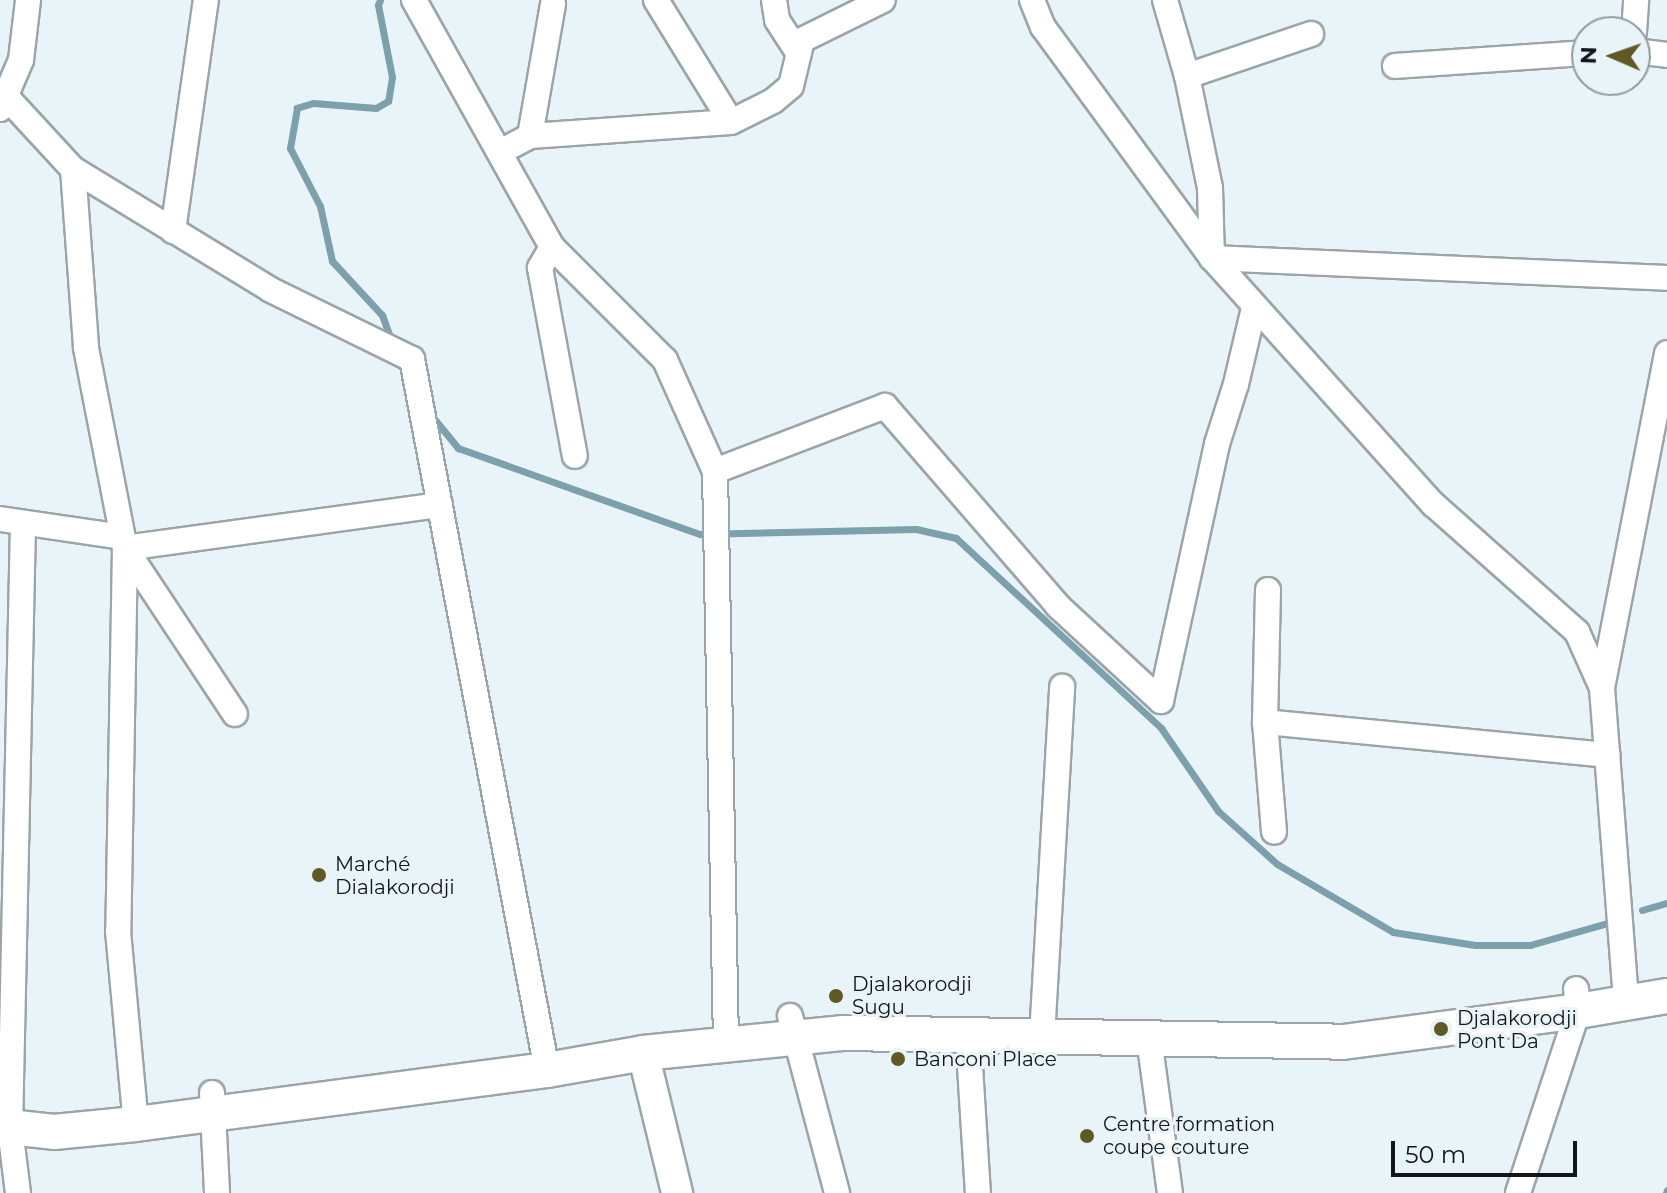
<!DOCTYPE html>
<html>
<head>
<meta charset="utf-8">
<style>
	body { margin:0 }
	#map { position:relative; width:1667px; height:1193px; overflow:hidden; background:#e8f4f8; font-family:Montserrat,sans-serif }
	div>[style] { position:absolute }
	.stream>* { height:7px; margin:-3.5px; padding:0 3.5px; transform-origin:3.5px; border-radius:3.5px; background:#7da0ad }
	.roads { filter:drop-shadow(2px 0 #9aa5a9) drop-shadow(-2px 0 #9aa5a9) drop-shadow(0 2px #9aa5a9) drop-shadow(0 -2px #9aa5a9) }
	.minor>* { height:24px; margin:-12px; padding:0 12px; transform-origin:12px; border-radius:12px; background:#fff }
	.tertiary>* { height:30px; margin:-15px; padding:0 15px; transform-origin:15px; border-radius:15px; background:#fff }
	.secondary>* { height:34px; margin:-17px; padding:0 17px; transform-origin:17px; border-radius:17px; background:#fff }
	.dots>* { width:22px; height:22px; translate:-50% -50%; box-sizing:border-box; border:4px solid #e8f4f8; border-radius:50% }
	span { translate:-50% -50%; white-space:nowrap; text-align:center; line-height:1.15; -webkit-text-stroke:6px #e8f4f8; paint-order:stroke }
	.poi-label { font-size:20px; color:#121618 }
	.left { translate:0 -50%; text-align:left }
	.north { position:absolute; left:1571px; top:16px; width:80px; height:80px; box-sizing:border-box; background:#e8f4f8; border:2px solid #929b9e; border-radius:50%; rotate:272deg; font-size:22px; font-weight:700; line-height:32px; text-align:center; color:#121618 }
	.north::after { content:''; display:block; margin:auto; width:28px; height:36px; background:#605925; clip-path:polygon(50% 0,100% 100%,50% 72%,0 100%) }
	.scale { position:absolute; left:1391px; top:1141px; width:186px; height:36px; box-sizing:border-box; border:4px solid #121618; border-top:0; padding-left:10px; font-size:24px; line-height:28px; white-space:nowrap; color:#121618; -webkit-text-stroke:6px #e8f4f8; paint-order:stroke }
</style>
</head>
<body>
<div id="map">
	<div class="stream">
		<i style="left:380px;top:0;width:5px;rotate:112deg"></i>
		<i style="left:378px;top:5px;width:73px;rotate:79deg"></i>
		<i style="left:392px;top:77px;width:24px;rotate:99deg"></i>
		<i style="left:388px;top:101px;width:14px;rotate:150deg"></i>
		<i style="left:376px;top:108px;width:63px;rotate:-175.5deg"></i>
		<i style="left:313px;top:103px;width:17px;rotate:163deg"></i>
		<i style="left:297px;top:108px;width:41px;rotate:99.9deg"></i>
		<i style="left:290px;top:148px;width:65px;rotate:62.7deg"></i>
		<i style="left:320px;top:206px;width:56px;rotate:77.7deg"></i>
		<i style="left:332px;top:261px;width:74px;rotate:47.2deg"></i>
		<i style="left:382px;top:315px;width:29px;rotate:70deg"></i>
		<i style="left:431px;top:415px;width:43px;rotate:50.7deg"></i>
		<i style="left:458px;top:448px;width:257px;rotate:19.6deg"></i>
		<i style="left:700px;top:534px;width:216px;rotate:-1.3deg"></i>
		<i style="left:916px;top:529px;width:41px;rotate:12.7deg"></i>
		<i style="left:956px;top:538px;width:280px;rotate:42.8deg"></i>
		<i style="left:1161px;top:728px;width:101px;rotate:55.5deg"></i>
		<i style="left:1218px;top:811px;width:79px;rotate:41.9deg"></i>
		<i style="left:1277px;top:864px;width:134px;rotate:30.4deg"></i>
		<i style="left:1393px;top:932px;width:83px;rotate:9deg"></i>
		<i style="left:1475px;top:945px;width:55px"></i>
		<i style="left:1530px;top:945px;width:81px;rotate:-15.8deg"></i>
		<i style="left:1642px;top:910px;width:26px;rotate:-16deg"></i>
		<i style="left:1666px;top:1193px;width:3px;rotate:-72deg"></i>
	</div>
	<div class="roads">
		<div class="minor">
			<i style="left:414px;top:0;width:283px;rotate:60.8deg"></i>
			<i style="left:552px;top:247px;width:160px;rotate:45deg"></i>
			<i style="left:665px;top:360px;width:122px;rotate:65.8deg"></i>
			<i style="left:715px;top:471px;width:574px;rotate:88.9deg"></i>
			<i style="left:656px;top:0;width:143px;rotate:58.4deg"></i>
			<i style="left:774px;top:0;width:20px;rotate:81deg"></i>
			<i style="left:777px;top:20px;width:40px;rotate:57.1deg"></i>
			<i style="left:1032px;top:0;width:29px;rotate:68deg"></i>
			<i style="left:1043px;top:27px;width:286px;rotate:53.8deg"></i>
			<i style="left:1212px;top:258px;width:455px;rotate:2.5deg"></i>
			<i style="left:1165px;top:0;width:79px;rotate:73.9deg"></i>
			<i style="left:1187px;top:76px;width:114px;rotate:78.4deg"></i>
			<i style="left:1210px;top:188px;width:70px;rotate:88.4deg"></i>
			<i style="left:1212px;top:258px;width:331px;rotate:48.1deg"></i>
			<i style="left:1433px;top:504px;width:193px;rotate:41.6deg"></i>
			<i style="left:1577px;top:632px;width:61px;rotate:65.9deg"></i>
			<i style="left:1602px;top:688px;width:316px;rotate:85.6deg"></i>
			<i style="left:1634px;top:32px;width:32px;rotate:-86deg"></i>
			<i style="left:1635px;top:51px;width:32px;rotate:7deg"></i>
			<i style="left:1395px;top:66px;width:192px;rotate:-3.9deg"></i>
			<i style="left:1187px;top:76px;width:131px;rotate:-18.7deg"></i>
			<i style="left:0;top:90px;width:108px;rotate:47.3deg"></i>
			<i style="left:73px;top:169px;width:232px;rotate:31.4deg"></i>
			<i style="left:271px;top:290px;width:157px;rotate:26.1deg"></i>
			<i style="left:412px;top:359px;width:724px;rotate:79.25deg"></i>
			<i style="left:0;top:109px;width:53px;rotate:-66.8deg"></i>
			<i style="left:21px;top:60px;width:60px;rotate:-83.3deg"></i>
			<i style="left:530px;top:136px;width:134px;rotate:-80.1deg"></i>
			<i style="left:500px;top:152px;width:34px;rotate:-28deg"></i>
			<i style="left:530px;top:136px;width:201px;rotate:-4deg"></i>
			<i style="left:731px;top:122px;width:47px;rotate:-26.6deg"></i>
			<i style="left:773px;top:101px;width:23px;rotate:-40deg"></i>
			<i style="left:791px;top:86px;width:47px;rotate:-76.6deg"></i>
			<i style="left:802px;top:40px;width:90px;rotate:-26.3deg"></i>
			<i style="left:73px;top:169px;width:179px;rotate:85.8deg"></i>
			<i style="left:86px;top:348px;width:204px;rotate:79deg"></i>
			<i style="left:125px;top:548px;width:383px;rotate:91deg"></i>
			<i style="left:118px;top:931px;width:194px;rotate:84.7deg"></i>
			<i style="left:173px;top:231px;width:233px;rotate:-81.9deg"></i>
			<i style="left:552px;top:247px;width:24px;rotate:120deg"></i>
			<i style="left:540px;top:268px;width:191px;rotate:79.5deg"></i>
			<i style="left:715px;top:471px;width:182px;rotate:-20.9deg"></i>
			<i style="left:885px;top:406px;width:264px;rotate:49.1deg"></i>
			<i style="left:1058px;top:606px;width:140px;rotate:42.7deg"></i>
			<i style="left:0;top:519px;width:123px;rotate:8.4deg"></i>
			<i style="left:125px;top:548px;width:318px;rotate:-7.8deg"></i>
			<i style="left:125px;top:548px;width:199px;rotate:56.5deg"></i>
			<i style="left:1268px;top:590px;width:132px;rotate:91.3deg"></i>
			<i style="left:1265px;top:722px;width:110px;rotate:85.3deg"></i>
			<i style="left:1602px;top:688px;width:341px;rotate:-79deg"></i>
			<i style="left:1161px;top:701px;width:263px;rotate:-77.7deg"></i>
			<i style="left:1217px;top:444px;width:63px;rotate:-72.4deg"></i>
			<i style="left:1236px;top:384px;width:78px;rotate:-76.7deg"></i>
			<i style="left:1265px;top:722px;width:344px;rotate:5.5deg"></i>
			<i style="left:790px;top:1016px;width:183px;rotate:75.1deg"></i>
			<i style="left:968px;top:1035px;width:158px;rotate:86.4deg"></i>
			<i style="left:1042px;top:1037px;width:351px;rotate:-86.7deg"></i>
			<i style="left:1149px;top:1038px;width:156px;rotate:82.3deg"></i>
			<i style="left:212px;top:1093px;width:100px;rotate:87.1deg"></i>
			<i style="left:18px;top:1193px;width:64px;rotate:-97.1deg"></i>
			<i style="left:10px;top:1129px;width:606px;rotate:-88.77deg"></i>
			<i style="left:1518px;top:1193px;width:192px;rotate:-71.8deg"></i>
			<i style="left:1578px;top:1011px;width:22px;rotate:-95deg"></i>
		</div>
		<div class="tertiary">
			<i style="left:643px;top:1053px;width:144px;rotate:76.3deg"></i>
		</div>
		<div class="secondary">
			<i style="left:0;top:1126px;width:54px;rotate:6.3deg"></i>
			<i style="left:54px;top:1132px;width:82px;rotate:-5.6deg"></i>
			<i style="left:136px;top:1124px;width:415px;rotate:-7.5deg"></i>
			<i style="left:547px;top:1070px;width:97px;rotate:-10deg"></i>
			<i style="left:643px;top:1053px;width:202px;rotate:-5.7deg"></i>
			<i style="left:844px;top:1033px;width:499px;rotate:1deg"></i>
			<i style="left:1343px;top:1042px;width:237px;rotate:-7.5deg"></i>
			<i style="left:1578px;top:1011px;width:90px;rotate:-9.6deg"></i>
		</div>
	</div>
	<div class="dots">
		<i style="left:319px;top:875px;background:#605925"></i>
		<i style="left:836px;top:996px;background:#605925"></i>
		<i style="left:1441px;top:1029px;background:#605925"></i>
		<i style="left:898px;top:1059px;background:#605925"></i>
		<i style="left:1087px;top:1136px;background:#605925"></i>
	</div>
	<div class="poi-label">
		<span class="left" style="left:335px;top:876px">Marché<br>Dialakorodji</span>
		<span class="left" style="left:852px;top:996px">Djalakorodji<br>Sugu</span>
		<span class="left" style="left:1457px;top:1030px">Djalakorodji<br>Pont Da</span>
		<span class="left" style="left:914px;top:1059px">Banconi Place</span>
		<span class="left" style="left:1103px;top:1136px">Centre formation<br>coupe couture</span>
	</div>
	<div class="north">N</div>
	<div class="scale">50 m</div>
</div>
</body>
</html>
